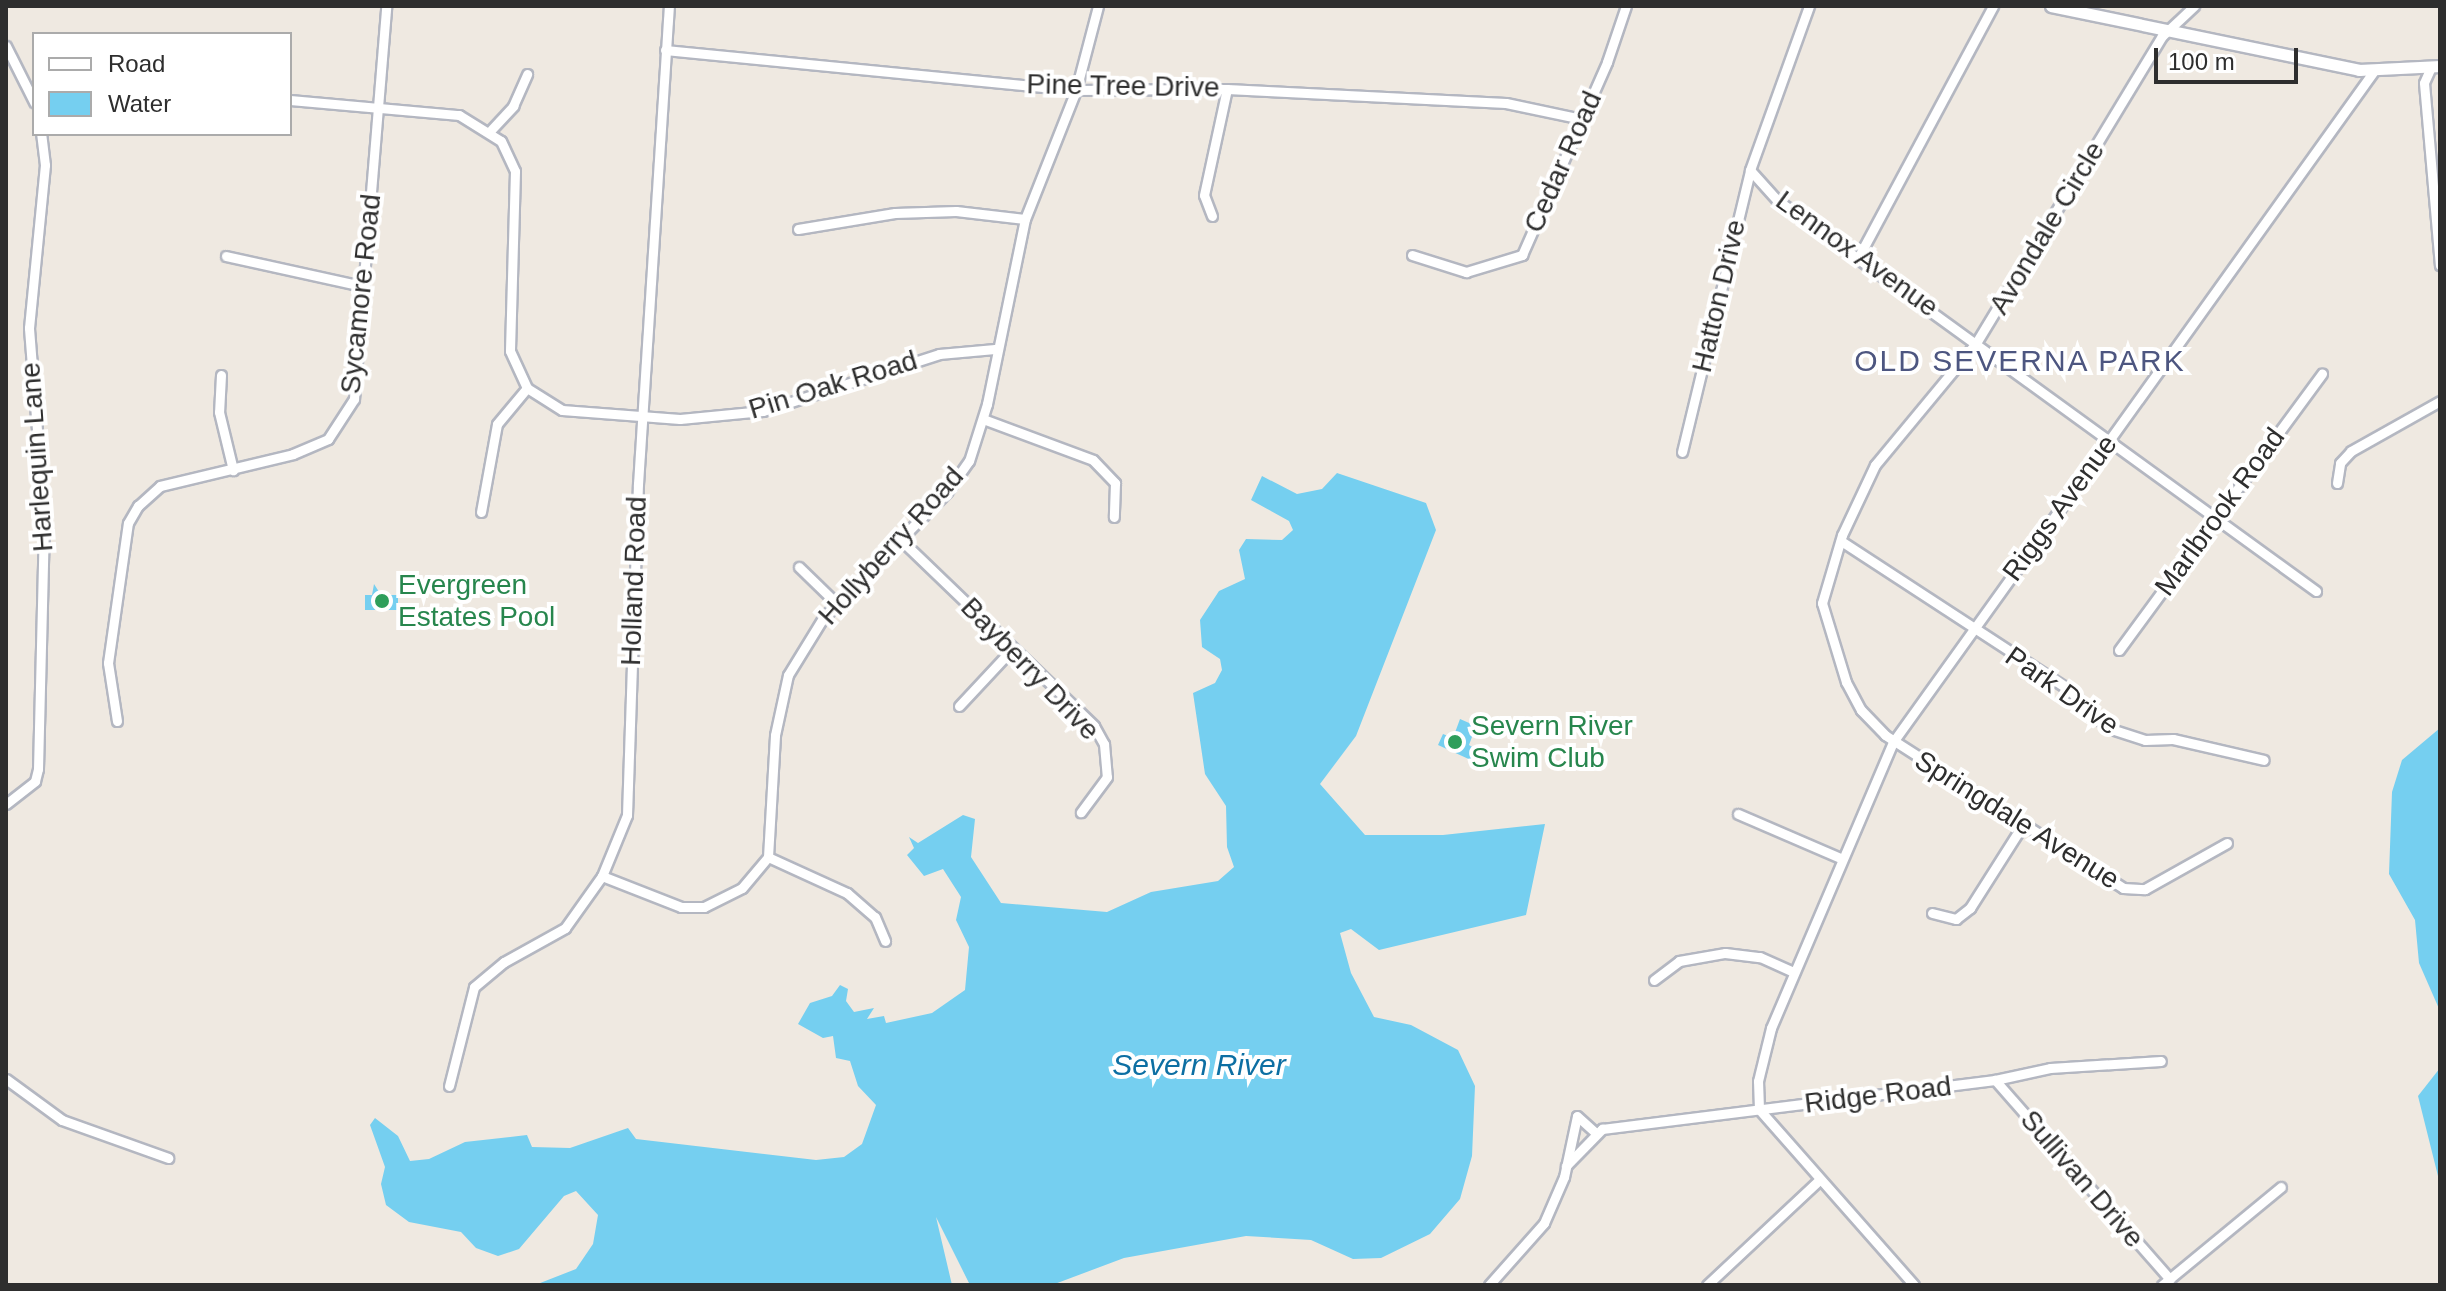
<!DOCTYPE html>
<html>
<head>
<meta charset="utf-8">
<style>
	body { margin:0 }
	#map { position:relative; width:2446px; height:1291px; overflow:hidden; background:#efe9e1; font-family:Helvetica,sans-serif }
	div>[style] { position:absolute }
	.water>* { inset:0; background:#75cff0 }
	.roads { filter:drop-shadow(2px 0 #b4b7c1) drop-shadow(-2px 0 #b4b7c1) drop-shadow(0 2px #b4b7c1) drop-shadow(0 -2px #b4b7c1) }
	.minor>* { height:9px; margin:-4.5px; padding:0 4.5px; transform-origin:4.5px; border-radius:4.5px; background:#fff }
	.tertiary>* { height:11px; margin:-5.5px; padding:0 5.5px; transform-origin:5.5px; border-radius:5.5px; background:#fff }
	.dots>* { width:22px; height:22px; translate:-50% -50%; box-sizing:border-box; border:4px solid #fff; border-radius:50% }
	span { translate:-50% -50%; white-space:nowrap; text-align:center; line-height:1.15; -webkit-text-stroke:8px #fff; paint-order:stroke }
	.street-label { font-size:28px; color:#2e2e2e }
	.leisure-label { font-size:28px; color:#27864d }
	.left { translate:0 -50%; text-align:left }
	.neighbourhood-label { font-size:30px; color:#4d5680; letter-spacing:2px }
	.water-label { font-size:30px; color:#0d6fa3; font-style:italic }
	.frame { position:absolute; inset:0; border:8px solid #2e2e2e; pointer-events:none }
	.legend { position:absolute; left:32px; top:32px; width:260px; height:104px; box-sizing:border-box; background:#fff; border:2px solid #ababab; margin:0; padding:10px 14px; list-style:none; font-size:24px; color:#2e2e2e }
	.legend li { display:flex; align-items:center; gap:16px; height:40px }
	.legend b { width:40px; border:2px solid #ababab }
	.scale { position:absolute; left:2154px; top:48px; width:144px; height:36px; box-sizing:border-box; border:4px solid #2e2e2e; border-top:0; padding-left:10px; font-size:24px; line-height:28px; white-space:nowrap; color:#2e2e2e; -webkit-text-stroke:6px #fff; paint-order:stroke }
</style>
</head>
<body>
<div id="map">
	<div class="water">
		<i style="clip-path:polygon(1337px 473px,1426px 503px,1436px 530px,1356px 736px,1320px 784px,1365px 835px,1443px 835px,1545px 824px,1526px 915px,1379px 950px,1351px 929px,1340px 933px,1351px 973px,1374px 1017px,1411px 1025px,1458px 1050px,1475px 1086px,1472px 1156px,1460px 1199px,1430px 1234px,1381px 1258px,1353px 1259px,1311px 1240px,1246px 1236px,1124px 1258px,1052px 1285px,970px 1285px,936px 1217px,952px 1285px,535px 1285px,576px 1269px,593px 1244px,598px 1215px,576px 1191px,564px 1196px,519px 1249px,498px 1256px,476px 1248px,461px 1232px,409px 1222px,386px 1205px,381px 1184px,385px 1167px,370px 1125px,375px 1118px,398px 1136px,410px 1161px,429px 1159px,465px 1142px,527px 1135px,532px 1147px,570px 1148px,628px 1128px,636px 1139px,816px 1160px,844px 1157px,862px 1144px,876px 1105px,858px 1086px,850px 1061px,836px 1058px,833px 1036px,823px 1038px,798px 1024px,810px 1003px,832px 996px,840px 985px,848px 989px,846px 1001px,854px 1012px,874px 1008px,867px 1019px,884px 1016px,886px 1023px,932px 1013px,965px 990px,969px 947px,956px 920px,961px 897px,943px 869px,924px 876px,907px 855px,914px 848px,909px 837px,918px 843px,963px 815px,975px 819px,971px 857px,1001px 903px,1107px 912px,1151px 892px,1218px 881px,1234px 867px,1227px 847px,1226px 806px,1205px 774px,1193px 693px,1215px 683px,1222px 670px,1220px 659px,1202px 647px,1200px 620px,1219px 591px,1245px 579px,1239px 550px,1246px 539px,1282px 540px,1293px 530px,1289px 521px,1251px 500px,1262px 476px,1297px 494px,1322px 489px)"></i>
		<i style="clip-path:polygon(374px 584px,381px 595px,398px 595px,398px 610px,365px 610px,365px 595px,372px 595px)"></i>
		<i style="clip-path:polygon(1460px 719px,1476px 726px,1469px 745px,1477px 750px,1473px 761px,1438px 745px,1443px 734px,1453px 738px)"></i>
		<i style="clip-path:polygon(2440px 728px,2440px 1011px,2419px 963px,2415px 920px,2389px 874px,2392px 792px,2402px 760px)"></i>
		<i style="clip-path:polygon(2440px 1068px,2440px 1184px,2418px 1096px)"></i>
	</div>
	<div class="roads">
		<div class="minor">
			<i style="left:2194px;top:6px;width:44px;rotate:136.8deg"></i>
			<i style="left:2162px;top:36px;width:359px;rotate:121.2deg"></i>
			<i style="left:1976px;top:343px;width:158px;rotate:129.6deg"></i>
			<i style="left:1875px;top:465px;width:77px;rotate:115.2deg"></i>
			<i style="left:1842px;top:535px;width:71px;rotate:106.4deg"></i>
			<i style="left:1822px;top:603px;width:83px;rotate:73.1deg"></i>
			<i style="left:1846px;top:682px;width:32px;rotate:62deg"></i>
			<i style="left:1861px;top:710px;width:35px;rotate:46deg"></i>
			<i style="left:1885px;top:735px;width:283px;rotate:32.7deg"></i>
			<i style="left:2123px;top:888px;width:22px;rotate:3deg"></i>
			<i style="left:2145px;top:889px;width:94px;rotate:-29.3deg"></i>
			<i style="left:6px;top:46px;width:63px;rotate:63.4deg"></i>
			<i style="left:665px;top:50px;width:413px;rotate:5.6deg"></i>
			<i style="left:1076px;top:90px;width:151px;rotate:-0.4deg"></i>
			<i style="left:1227px;top:89px;width:279px;rotate:2.9deg"></i>
			<i style="left:1506px;top:103px;width:78px;rotate:11.9deg"></i>
			<i style="left:2431px;top:67px;width:17px;rotate:114deg"></i>
			<i style="left:2424px;top:83px;width:183px;rotate:85deg"></i>
			<i style="left:290px;top:100px;width:170px;rotate:5.1deg"></i>
			<i style="left:459px;top:115px;width:49px;rotate:31.8deg"></i>
			<i style="left:501px;top:141px;width:33px;rotate:65deg"></i>
			<i style="left:515px;top:171px;width:180px;rotate:91.6deg"></i>
			<i style="left:510px;top:351px;width:41px;rotate:65.3deg"></i>
			<i style="left:527px;top:388px;width:41px;rotate:32.2deg"></i>
			<i style="left:562px;top:410px;width:118px;rotate:4.4deg"></i>
			<i style="left:680px;top:419px;width:83px;rotate:-5.5deg"></i>
			<i style="left:763px;top:411px;width:185px;rotate:-17.9deg"></i>
			<i style="left:939px;top:354px;width:56px;rotate:-5.1deg"></i>
			<i style="left:491px;top:130px;width:33px;rotate:-47deg"></i>
			<i style="left:513px;top:106px;width:35px;rotate:-66deg"></i>
			<i style="left:1750px;top:170px;width:40px;rotate:48deg"></i>
			<i style="left:1777px;top:200px;width:666px;rotate:35.96deg"></i>
			<i style="left:1212px;top:216px;width:22px;rotate:-111deg"></i>
			<i style="left:1204px;top:195px;width:108px;rotate:-77.8deg"></i>
			<i style="left:798px;top:229px;width:98px;rotate:-9.4deg"></i>
			<i style="left:895px;top:213px;width:61px;rotate:-1.9deg"></i>
			<i style="left:956px;top:211px;width:69px;rotate:6.6deg"></i>
			<i style="left:1412px;top:255px;width:57px;rotate:17.5deg"></i>
			<i style="left:1466px;top:272px;width:59px;rotate:-16.9deg"></i>
			<i style="left:1522px;top:255px;width:211px;rotate:-66.2deg"></i>
			<i style="left:1607px;top:62px;width:59px;rotate:-71.3deg"></i>
			<i style="left:226px;top:256px;width:140px;rotate:12.4deg"></i>
			<i style="left:1858px;top:258px;width:286px;rotate:-61.8deg"></i>
			<i style="left:221px;top:375px;width:37px;rotate:93deg"></i>
			<i style="left:219px;top:412px;width:60px;rotate:76.4deg"></i>
			<i style="left:983px;top:419px;width:117px;rotate:20.4deg"></i>
			<i style="left:1093px;top:460px;width:32px;rotate:46deg"></i>
			<i style="left:1115px;top:483px;width:34px;rotate:92deg"></i>
			<i style="left:1682px;top:452px;width:290px;rotate:-76.4deg"></i>
			<i style="left:1750px;top:170px;width:174px;rotate:-70.2deg"></i>
			<i style="left:2337px;top:483px;width:20px;rotate:-81deg"></i>
			<i style="left:2340px;top:463px;width:16px;rotate:-47deg"></i>
			<i style="left:2351px;top:451px;width:102px;rotate:-29.3deg"></i>
			<i style="left:481px;top:512px;width:89px;rotate:-79.7deg"></i>
			<i style="left:497px;top:424px;width:47px;rotate:-50.2deg"></i>
			<i style="left:901px;top:540px;width:268px;rotate:43.9deg"></i>
			<i style="left:1094px;top:726px;width:21px;rotate:61deg"></i>
			<i style="left:1104px;top:744px;width:33px;rotate:85deg"></i>
			<i style="left:1107px;top:777px;width:44px;rotate:126.6deg"></i>
			<i style="left:1841px;top:541px;width:271px;rotate:33.1deg"></i>
			<i style="left:2068px;top:689px;width:56px;rotate:44.3deg"></i>
			<i style="left:2108px;top:728px;width:39px;rotate:18deg"></i>
			<i style="left:2145px;top:740px;width:28px;rotate:-2deg"></i>
			<i style="left:2173px;top:739px;width:93px;rotate:13deg"></i>
			<i style="left:799px;top:567px;width:52px;rotate:44.2deg"></i>
			<i style="left:2119px;top:650px;width:343px;rotate:-53.7deg"></i>
			<i style="left:959px;top:706px;width:79px;rotate:-47deg"></i>
			<i style="left:117px;top:721px;width:59px;rotate:-98.8deg"></i>
			<i style="left:108px;top:663px;width:141px;rotate:-81.9deg"></i>
			<i style="left:128px;top:523px;width:20px;rotate:-60deg"></i>
			<i style="left:138px;top:506px;width:30px;rotate:-42deg"></i>
			<i style="left:160px;top:486px;width:137px;rotate:-13.5deg"></i>
			<i style="left:293px;top:454px;width:38px;rotate:-23deg"></i>
			<i style="left:328px;top:439px;width:48px;rotate:-57deg"></i>
			<i style="left:354px;top:399px;width:394px;rotate:-85.3deg"></i>
			<i style="left:6px;top:804px;width:37px;rotate:-38deg"></i>
			<i style="left:35px;top:781px;width:12px;rotate:-76deg"></i>
			<i style="left:38px;top:769px;width:250px;rotate:-88.6deg"></i>
			<i style="left:44px;top:519px;width:192px;rotate:-94.5deg"></i>
			<i style="left:29px;top:328px;width:164px;rotate:-84.4deg"></i>
			<i style="left:45px;top:165px;width:31px;rotate:-97deg"></i>
			<i style="left:1738px;top:814px;width:111px;rotate:23.3deg"></i>
			<i style="left:768px;top:857px;width:87px;rotate:24.5deg"></i>
			<i style="left:847px;top:893px;width:37px;rotate:41deg"></i>
			<i style="left:875px;top:917px;width:26px;rotate:67deg"></i>
			<i style="left:602px;top:876px;width:85px;rotate:21.4deg"></i>
			<i style="left:681px;top:907px;width:23px"></i>
			<i style="left:704px;top:907px;width:42px;rotate:-26.6deg"></i>
			<i style="left:742px;top:888px;width:40px;rotate:-50deg"></i>
			<i style="left:768px;top:857px;width:122px;rotate:-86.7deg"></i>
			<i style="left:775px;top:735px;width:61px;rotate:-77.8deg"></i>
			<i style="left:788px;top:675px;width:67px;rotate:-58.4deg"></i>
			<i style="left:823px;top:618px;width:177px;rotate:-45.5deg"></i>
			<i style="left:947px;top:492px;width:38px;rotate:-55deg"></i>
			<i style="left:969px;top:461px;width:60px;rotate:-72.5deg"></i>
			<i style="left:987px;top:404px;width:189px;rotate:-78.4deg"></i>
			<i style="left:1025px;top:219px;width:139px;rotate:-68.4deg"></i>
			<i style="left:1076px;top:90px;width:87px;rotate:-75.3deg"></i>
			<i style="left:1932px;top:913px;width:25px;rotate:14deg"></i>
			<i style="left:1956px;top:919px;width:18px;rotate:-38deg"></i>
			<i style="left:1970px;top:908px;width:101px;rotate:-57.6deg"></i>
			<i style="left:1654px;top:980px;width:31px;rotate:-37deg"></i>
			<i style="left:1679px;top:961px;width:47px;rotate:-9.9deg"></i>
			<i style="left:1725px;top:953px;width:35px;rotate:7deg"></i>
			<i style="left:1760px;top:957px;width:37px;rotate:24deg"></i>
			<i style="left:6px;top:1079px;width:69px;rotate:36.2deg"></i>
			<i style="left:62px;top:1120px;width:113px;rotate:19.7deg"></i>
			<i style="left:1995px;top:1080px;width:265px;rotate:48.7deg"></i>
			<i style="left:449px;top:1086px;width:102px;rotate:-75.8deg"></i>
			<i style="left:474px;top:987px;width:39px;rotate:-40deg"></i>
			<i style="left:504px;top:962px;width:70px;rotate:-29.1deg"></i>
			<i style="left:565px;top:928px;width:64px;rotate:-54.6deg"></i>
			<i style="left:602px;top:876px;width:66px;rotate:-67.7deg"></i>
			<i style="left:627px;top:815px;width:331px;rotate:-88.1deg"></i>
			<i style="left:638px;top:484px;width:479px;rotate:-86.3deg"></i>
			<i style="left:1566px;top:1166px;width:52px;rotate:-45.8deg"></i>
			<i style="left:1602px;top:1129px;width:396px;rotate:-7.1deg"></i>
			<i style="left:1995px;top:1080px;width:56px;rotate:-12.3deg"></i>
			<i style="left:2050px;top:1068px;width:111px;rotate:-3.6deg"></i>
			<i style="left:1489px;top:1285px;width:83px;rotate:-48.4deg"></i>
			<i style="left:1544px;top:1223px;width:50px;rotate:-66.5deg"></i>
			<i style="left:1564px;top:1177px;width:62px;rotate:-78deg"></i>
			<i style="left:1577px;top:1116px;width:25px;rotate:42deg"></i>
			<i style="left:1707px;top:1285px;width:152px;rotate:-43.1deg"></i>
			<i style="left:1914px;top:1285px;width:235px;rotate:-131.4deg"></i>
			<i style="left:1759px;top:1109px;width:28px;rotate:-92deg"></i>
			<i style="left:1758px;top:1081px;width:55px;rotate:-76.2deg"></i>
			<i style="left:1771px;top:1028px;width:311px;rotate:-66.9deg"></i>
			<i style="left:1893px;top:742px;width:826px;rotate:-54.37deg"></i>
			<i style="left:2162px;top:1285px;width:154px;rotate:-39.5deg"></i>
		</div>
		<div class="tertiary">
			<i style="left:2051px;top:6px;width:315px;rotate:11.7deg"></i>
			<i style="left:2359px;top:70px;width:81px;rotate:-2.8deg"></i>
		</div>
	</div>
	<div class="dots">
		<i style="left:382px;top:601px;background:#2e9e5b"></i>
		<i style="left:1455px;top:742px;background:#2e9e5b"></i>
	</div>
	<div class="street-label">
		<span style="left:1123px;top:86px;rotate:1deg">Pine Tree Drive</span>
		<span style="left:1563px;top:162px;rotate:-66deg">Cedar Road</span>
		<span style="left:2047px;top:228px;rotate:-59deg">Avondale Circle</span>
		<span style="left:1857px;top:254px;rotate:36deg">Lennox Avenue</span>
		<span style="left:361px;top:294px;rotate:-84deg">Sycamore Road</span>
		<span style="left:1719px;top:296px;rotate:-77deg">Hatton Drive</span>
		<span style="left:833px;top:385px;rotate:-17deg">Pin Oak Road</span>
		<span style="left:37px;top:457px;rotate:-94deg">Harlequin Lane</span>
		<span style="left:2060px;top:508px;rotate:-54deg">Riggs Avenue</span>
		<span style="left:2220px;top:512px;rotate:-54deg">Marlbrook Road</span>
		<span style="left:891px;top:546px;rotate:-48deg">Hollyberry Road</span>
		<span style="left:634px;top:581px;rotate:-88deg">Holland Road</span>
		<span style="left:1030px;top:669px;rotate:46deg">Bayberry Drive</span>
		<span style="left:2062px;top:691px;rotate:35deg">Park Drive</span>
		<span style="left:2017px;top:820px;rotate:32deg">Springdale Avenue</span>
		<span style="left:1878px;top:1095px;rotate:-7deg">Ridge Road</span>
		<span style="left:2082px;top:1179px;rotate:49deg">Sullivan Drive</span>
	</div>
	<div class="leisure-label">
		<span class="left" style="left:398px;top:601px">Evergreen<br>Estates Pool</span>
		<span class="left" style="left:1471px;top:742px">Severn River<br>Swim Club</span>
	</div>
	<div class="neighbourhood-label">
		<span style="left:2020px;top:361px">OLD SEVERNA PARK</span>
	</div>
	<div class="water-label">
		<span style="left:1199px;top:1065px">Severn River</span>
	</div>
	<div class="frame"></div>
	<ul class="legend">
	<li><b style="height:10px;background:#fff"></b>Road</li>
	<li><b style="height:22px;background:#75cff0"></b>Water</li>
	</ul>
	<div class="scale">100 m</div>
</div>
</body>
</html>
